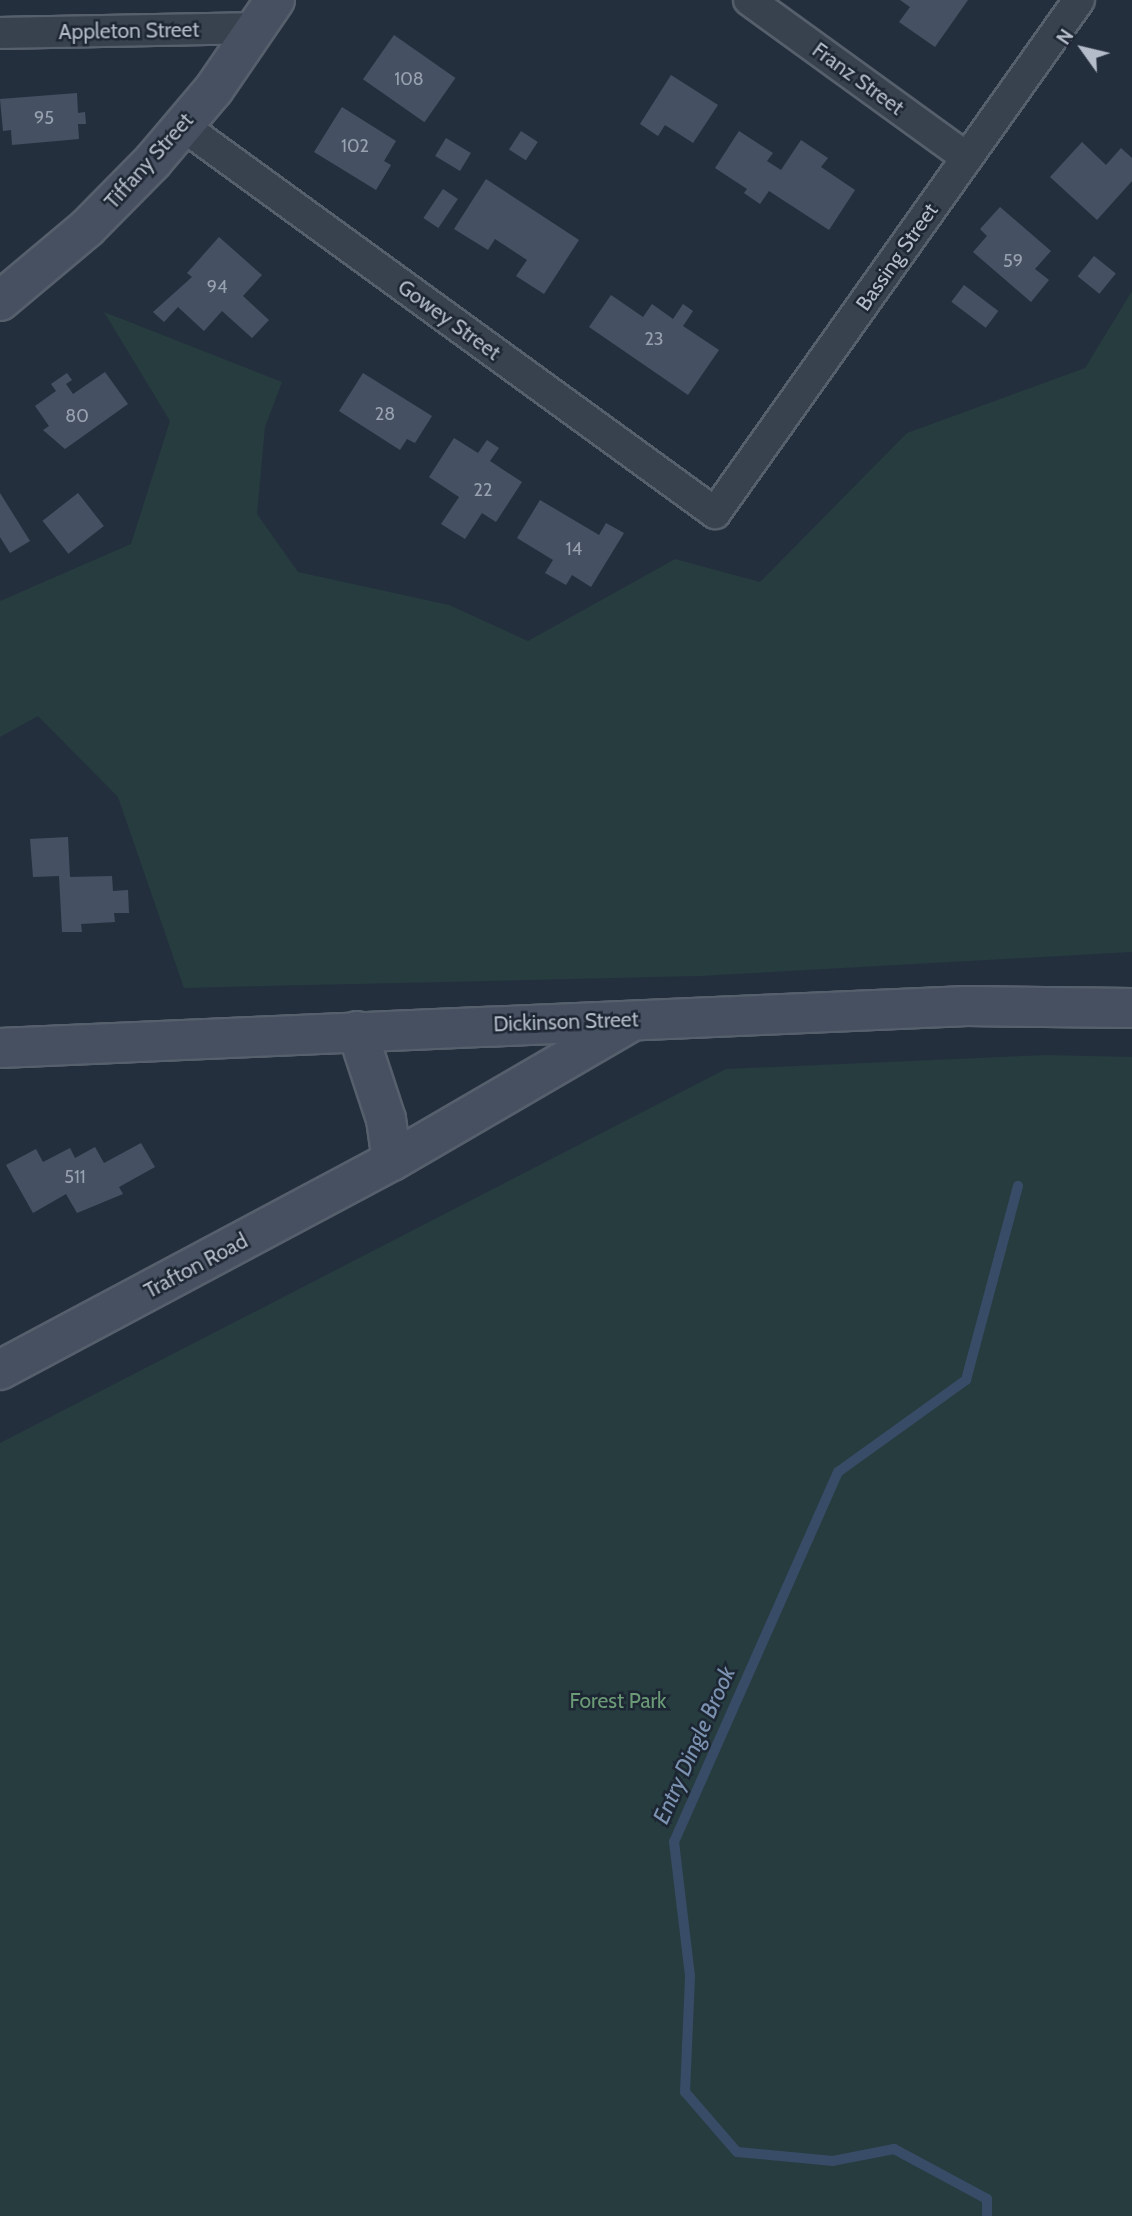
<!DOCTYPE html>
<html>
<head>
<meta charset="utf-8">
<style>
	body { margin:0 }
	#map { position:relative; width:1132px; height:2216px; overflow:hidden; background:#242f3e; font-family:Cabin,sans-serif }
	div>[style] { position:absolute }
	.green>* { inset:0; background:#263c3f }
	.stream>* { height:10px; margin:-5px; padding:0 5px; transform-origin:5px; border-radius:5px; background:#394c67 }
	.building>* { inset:0; background:#455162; transform-origin:0 0 }
	.roads { filter:drop-shadow(2px 0 #565f6c) drop-shadow(-2px 0 #565f6c) drop-shadow(0 2px #565f6c) drop-shadow(0 -2px #565f6c) }
	.street>* { height:30px; margin:-15px; padding:0 15px; transform-origin:15px; border-radius:15px; background:#38414e }
	.secondary>* { height:38px; margin:-19px; padding:0 19px; transform-origin:19px; border-radius:19px; background:#465061 }
	span { translate:-50% -50%; white-space:nowrap; text-align:center; line-height:1.15; -webkit-text-stroke:5px #1d2633; paint-order:stroke }
	.number-label { font-size:18px; color:#98a1af }
	.number-label span { -webkit-text-stroke-width:0 }
	.street-label { font-size:21px; color:#b4bcc9 }
	.park-label { font-size:21px; color:#6b9a76 }
	.water-label { font-size:23px; color:#7c92b1; font-style:italic }
	.north { position:absolute; left:1048px; top:14px; width:70px; height:70px; -webkit-text-stroke:5px #1d2633; paint-order:stroke; rotate:304deg; font-size:19px; font-weight:700; line-height:28px; text-align:center; color:#b4bcc9 }
	.north::after { content:''; display:block; margin:auto; width:24px; height:32px; background:#b4bcc9; clip-path:polygon(50% 0,100% 100%,50% 72%,0 100%) }
</style>
</head>
<body>
<div id="map">
	<div class="green">
		<i style="clip-path:polygon(1132px 291px,1132px 952px,700px 976px,184px 988px,118px 797px,38px 716px,0 737px,0 601px,131px 544px,170px 421px,104px 312px,282px 382px,265px 427px,257px 514px,298px 572px,449px 605px,528px 641px,675px 559px,760px 582px,907px 433px,1085px 368px)"></i>
		<i style="clip-path:polygon(1047px 1055px,1132px 1057px,1132px 2216px,0 2216px,0 1443px,726px 1069px)"></i>
	</div>
	<div class="stream">
		<i style="left:987px;top:2216px;width:17px;rotate:-90deg"></i>
		<i style="left:987px;top:2199px;width:106px;rotate:-151.7deg"></i>
		<i style="left:894px;top:2149px;width:62px;rotate:168.9deg"></i>
		<i style="left:833px;top:2161px;width:96px;rotate:-174.6deg"></i>
		<i style="left:737px;top:2152px;width:79px;rotate:-130.9deg"></i>
		<i style="left:685px;top:2092px;width:116px;rotate:-87.5deg"></i>
		<i style="left:690px;top:1976px;width:135px;rotate:-96.8deg"></i>
		<i style="left:674px;top:1842px;width:405px;rotate:-66.1deg"></i>
		<i style="left:838px;top:1472px;width:158px;rotate:-35.7deg"></i>
		<i style="left:966px;top:1380px;width:201px;rotate:-75deg"></i>
	</div>
	<div class="building">
		<i style="clip-path:polygon(900px 0,968px 0,935px 47px,899px 22px,910px 7px)"></i>
		<i style="left:394px;top:35px;width:75px;height:54px;rotate:35deg"></i>
		<i style="clip-path:polygon(671px 75px,718px 105px,693px 143px,665px 125px,658px 136px,640px 124px)"></i>
		<i style="clip-path:polygon(77px 93px,78px 113px,85px 112px,86px 124px,78px 124px,79px 139px,12px 145px,11px 130px,3px 131px,0 99px)"></i>
		<i style="clip-path:polygon(342px 107px,396px 141px,384px 161px,391px 165px,376px 190px,314px 152px)"></i>
		<i style="left:521px;top:131px;width:20px;height:22px;rotate:33deg"></i>
		<i style="clip-path:polygon(739px 131px,773px 153px,767px 161px,781px 170px,801px 140px,828px 158px,821px 167px,855px 190px,829px 230px,769px 191px,760px 204px,744px 193px,747px 189px,715px 168px)"></i>
		<i style="left:446px;top:138px;width:29px;height:21px;rotate:31deg"></i>
		<i style="clip-path:polygon(1082px 142px,1106px 165px,1121px 148px,1132px 158px,1132px 181px,1097px 220px,1050px 177px)"></i>
		<i style="clip-path:polygon(486px 179px,579px 240px,544px 294px,516px 276px,527px 260px,495px 239px,488px 250px,454px 229px)"></i>
		<i style="left:443px;top:189px;width:18px;height:35px;rotate:34deg"></i>
		<i style="clip-path:polygon(1000px 207px,1051px 251px,1035px 269px,1049px 280px,1031px 302px,973px 252px,987px 236px,980px 229px)"></i>
		<i style="clip-path:polygon(219px 237px,262px 275px,243px 296px,269px 320px,252px 338px,222px 311px,204px 331px,178px 307px,164px 322px,153px 312px,192px 277px,187px 273px)"></i>
		<i style="left:1094px;top:256px;width:28px;height:26px;rotate:39deg"></i>
		<i style="left:964px;top:285px;width:43px;height:21px;rotate:37deg"></i>
		<i style="clip-path:polygon(611px 295px,643px 317px,652px 304px,673px 319px,683px 304px,693px 311px,683px 326px,719px 350px,688px 395px,589px 327px)"></i>
		<i style="clip-path:polygon(105px 372px,128px 404px,65px 449px,43px 430px,49px 426px,35px 406px,56px 391px,51px 384px,67px 373px,72px 380px,66px 384px,73px 394px)"></i>
		<i style="clip-path:polygon(363px 373px,432px 416px,415px 443px,407px 439px,400px 450px,339px 411px)"></i>
		<i style="clip-path:polygon(454px 438px,478px 453px,487px 440px,499px 448px,490px 461px,522px 482px,496px 522px,482px 513px,465px 539px,441px 524px,459px 497px,429px 477px)"></i>
		<i style="clip-path:polygon(0 493px,30px 541px,10px 553px,0 537px)"></i>
		<i style="left:78px;top:493px;width:42px;height:45px;rotate:52deg"></i>
		<i style="clip-path:polygon(540px 500px,599px 535px,606px 523px,624px 533px,591px 587px,572px 575px,566px 585px,545px 573px,553px 560px,517px 538px)"></i>
		<i style="clip-path:polygon(68px 837px,70px 877px,112px 876px,113px 891px,128px 890px,129px 913px,114px 913px,115px 922px,81px 924px,82px 932px,62px 932px,59px 876px,33px 877px,30px 839px)"></i>
		<i style="clip-path:polygon(141px 1143px,155px 1167px,119px 1187px,123px 1194px,77px 1213px,66px 1194px,33px 1213px,6px 1165px,36px 1149px,43px 1162px,70px 1148px,75px 1158px,95px 1147px,104px 1163px)"></i>
	</div>
	<div class="roads">
		<div class="street">
			<i style="left:749px;top:0;width:269px;rotate:35.9deg"></i>
			<i style="left:0;top:33px;width:258px;rotate:-1.1deg"></i>
			<i style="left:183px;top:126px;width:658px;rotate:36.03deg"></i>
			<i style="left:715px;top:513px;width:629px;rotate:-54.64deg"></i>
		</div>
		<div class="secondary">
			<i style="left:0;top:301px;width:114px;rotate:-40deg"></i>
			<i style="left:87px;top:228px;width:94px;rotate:-45.4deg"></i>
			<i style="left:153px;top:161px;width:94px;rotate:-49.7deg"></i>
			<i style="left:214px;top:89px;width:108px;rotate:-55.6deg"></i>
			<i style="left:357px;top:1031px;width:93px;rotate:71.8deg"></i>
			<i style="left:386px;top:1119px;width:42px;rotate:81.9deg"></i>
			<i style="left:0;top:1048px;width:968px;rotate:-2.49deg"></i>
			<i style="left:967px;top:1006px;width:165px;rotate:0.7deg"></i>
			<i style="left:0;top:1370px;width:444px;rotate:-28.1deg"></i>
			<i style="left:392px;top:1161px;width:276px;rotate:-30.2deg"></i>
		</div>
	</div>
	<div class="number-label">
		<span style="left:409px;top:79px">108</span>
		<span style="left:44px;top:118px">95</span>
		<span style="left:355px;top:146px">102</span>
		<span style="left:1013px;top:261px">59</span>
		<span style="left:217px;top:287px">94</span>
		<span style="left:654px;top:339px">23</span>
		<span style="left:385px;top:414px">28</span>
		<span style="left:77px;top:416px">80</span>
		<span style="left:483px;top:490px">22</span>
		<span style="left:574px;top:549px">14</span>
		<span style="left:75px;top:1177px">511</span>
	</div>
	<div class="street-label">
		<span style="left:129px;top:31px;rotate:-1deg">Appleton Street</span>
		<span style="left:858px;top:79px;rotate:36deg">Franz Street</span>
		<span style="left:149px;top:161px;rotate:-48deg">Tiffany Street</span>
		<span style="left:897px;top:257px;rotate:-55deg">Bassing Street</span>
		<span style="left:449px;top:320px;rotate:36deg">Gowey Street</span>
		<span style="left:566px;top:1022px;rotate:-2deg">Dickinson Street</span>
		<span style="left:196px;top:1266px;rotate:-28deg">Trafton Road</span>
	</div>
	<div class="park-label">
		<span style="left:618px;top:1701px">Forest Park</span>
	</div>
	<div class="water-label">
		<span style="left:694px;top:1745px;rotate:-66deg">Entry Dingle Brook</span>
	</div>
	<div class="north">N</div>
</div>
</body>
</html>
